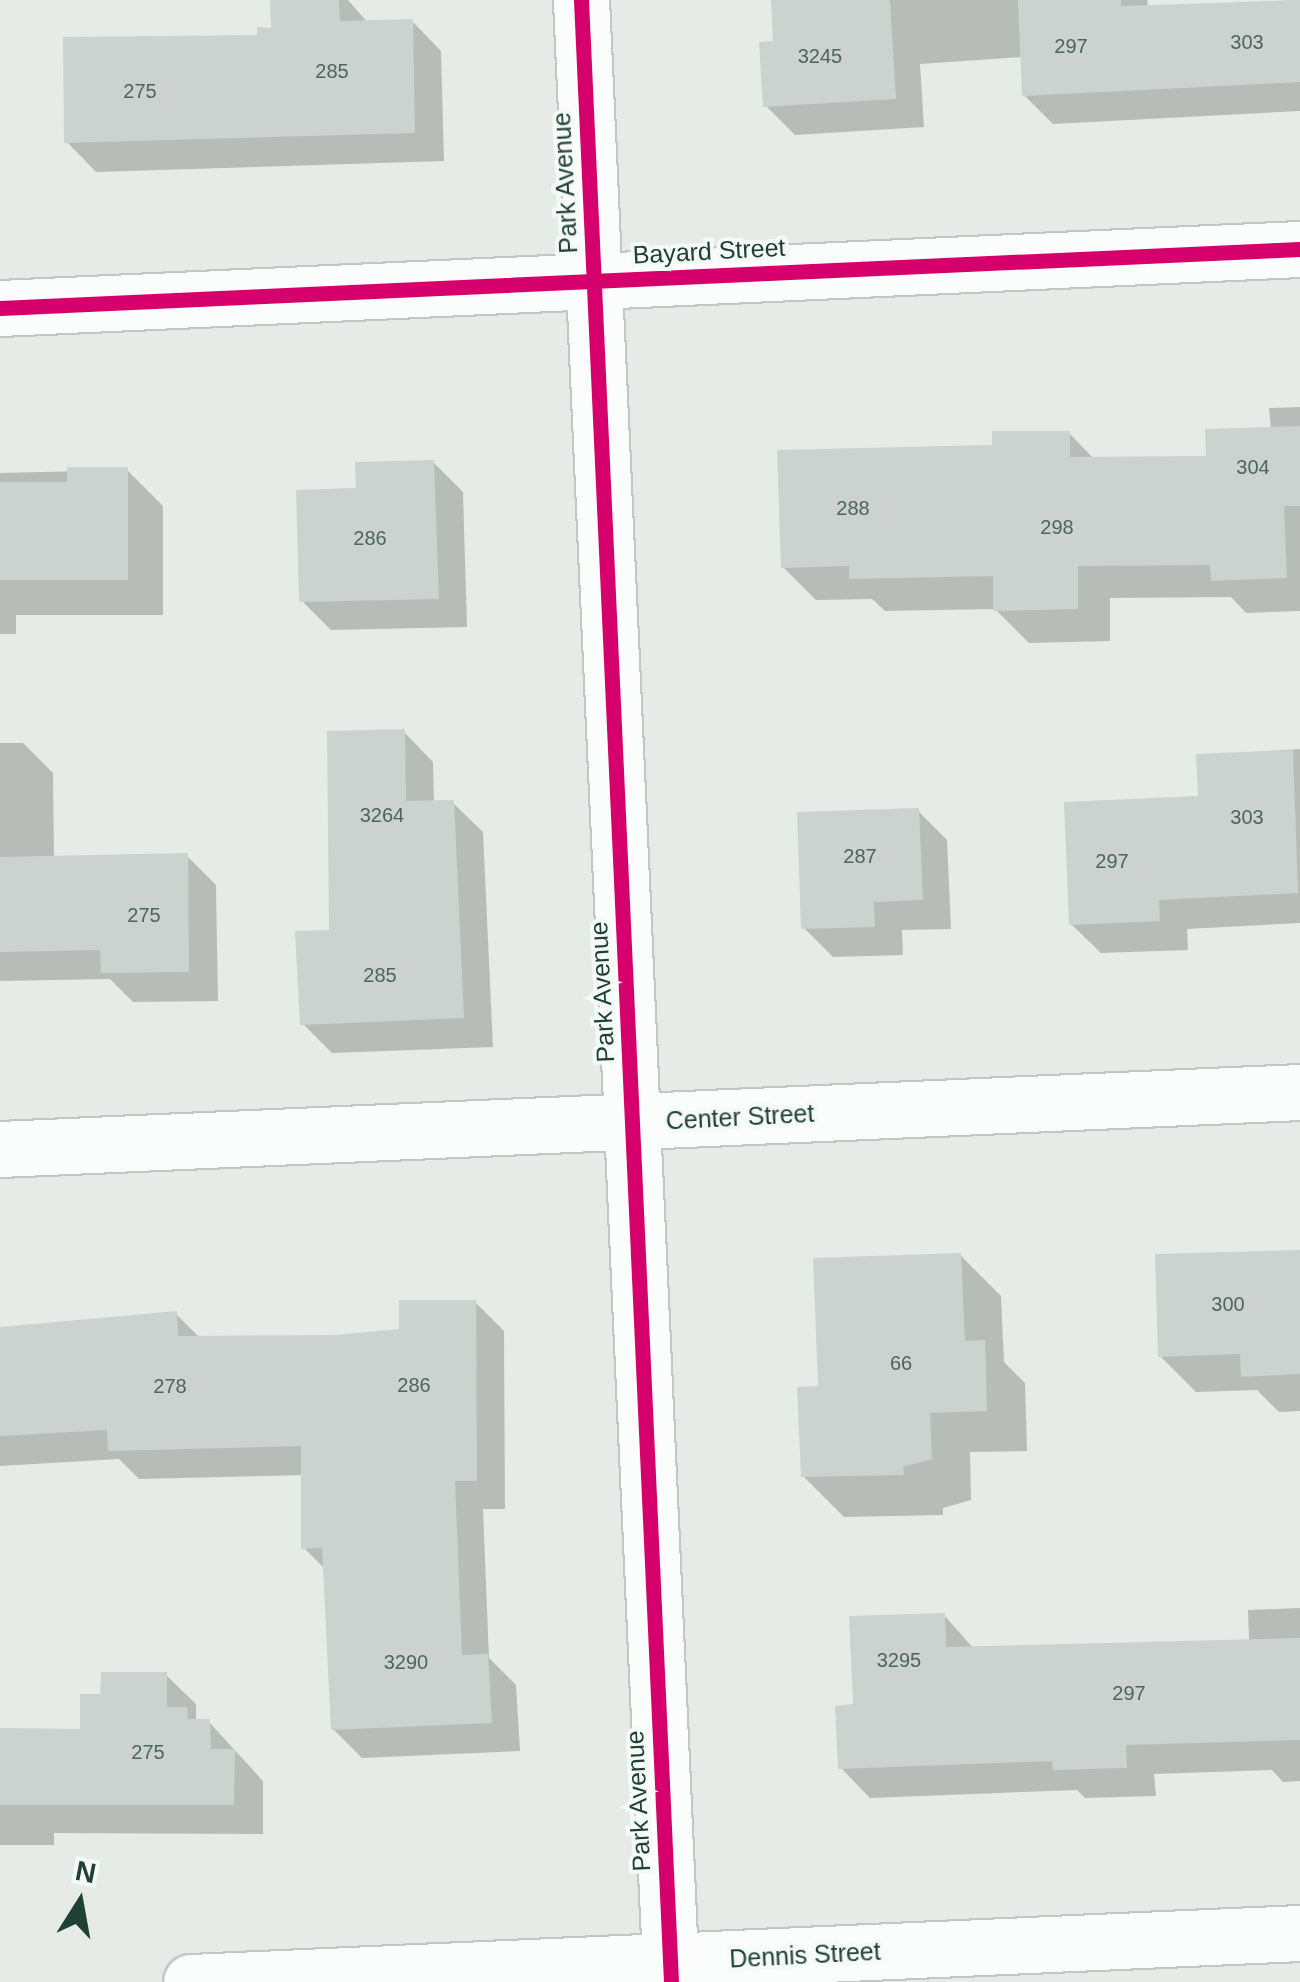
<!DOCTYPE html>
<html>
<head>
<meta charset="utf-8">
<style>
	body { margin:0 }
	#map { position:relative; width:1300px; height:1982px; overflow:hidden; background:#e6ebe8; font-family:Arial,sans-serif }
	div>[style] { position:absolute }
	.shadow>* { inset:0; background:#0003 }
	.building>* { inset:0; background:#ccd2d0 }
	.roads { filter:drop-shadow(2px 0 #c3c8c5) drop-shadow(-2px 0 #c3c8c5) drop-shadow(0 2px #c3c8c5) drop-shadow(0 -2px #c3c8c5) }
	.minor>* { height:55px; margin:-27.5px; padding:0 27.5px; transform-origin:27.5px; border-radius:27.5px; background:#fbfcfc }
	.cycleway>* { height:15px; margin:-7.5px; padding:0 7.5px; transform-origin:7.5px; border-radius:7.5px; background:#d6006c }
	span { translate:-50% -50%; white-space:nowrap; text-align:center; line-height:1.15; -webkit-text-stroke:8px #f4faf6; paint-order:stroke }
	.number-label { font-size:20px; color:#4d655c }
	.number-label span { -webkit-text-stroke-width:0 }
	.street-label { font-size:25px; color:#214035 }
	.north { position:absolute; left:30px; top:1852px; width:100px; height:100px; -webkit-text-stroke:8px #f4faf6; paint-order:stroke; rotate:11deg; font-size:28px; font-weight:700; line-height:40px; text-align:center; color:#214035 }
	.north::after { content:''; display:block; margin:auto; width:35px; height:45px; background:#214035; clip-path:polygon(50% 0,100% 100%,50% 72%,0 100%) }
</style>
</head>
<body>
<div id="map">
	<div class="shadow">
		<i style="clip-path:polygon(273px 0,348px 0,368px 23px,412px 21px,441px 51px,444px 161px,96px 172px,67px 142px,274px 30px)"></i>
		<i style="clip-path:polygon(773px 0,1147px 0,1148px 7px,1300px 0,1300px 111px,1053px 124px,1024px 95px,1023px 57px,920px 64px,924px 127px,795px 135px,766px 106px,776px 44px)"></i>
		<i style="clip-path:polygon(1300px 407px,1300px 611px,1246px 613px,1231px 597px,1110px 598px,1110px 641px,1029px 643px,995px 609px,885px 611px,872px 599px,816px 600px,783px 567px,994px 448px,1069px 433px,1095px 460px,1209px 459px,1271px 430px,1269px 408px)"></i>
		<i style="clip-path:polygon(433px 462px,463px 492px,467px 627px,331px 630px,302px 601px)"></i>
		<i style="clip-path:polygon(127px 470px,163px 506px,163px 615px,16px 615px,16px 634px,0 634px,0 473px)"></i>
		<i style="clip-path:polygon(404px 732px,433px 762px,434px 803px,453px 803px,483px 832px,493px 1047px,332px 1053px,302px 1023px)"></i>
		<i style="clip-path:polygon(0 743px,23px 743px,53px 773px,54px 858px,187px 856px,216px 885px,218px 1001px,133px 1002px,110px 979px,0 981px)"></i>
		<i style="clip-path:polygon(1300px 749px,1300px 923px,1187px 929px,1188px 950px,1101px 953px,1071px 924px,1200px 799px,1199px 756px)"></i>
		<i style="clip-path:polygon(918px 811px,947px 840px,951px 929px,902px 930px,903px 955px,833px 957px,804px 928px)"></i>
		<i style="clip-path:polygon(1300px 1251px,1300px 1411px,1279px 1412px,1257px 1390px,1196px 1392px,1160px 1356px)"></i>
		<i style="clip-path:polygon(960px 1255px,1001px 1296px,1004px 1362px,1025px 1383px,1027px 1451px,970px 1452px,971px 1500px,943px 1508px,943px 1515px,844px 1517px,803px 1476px,820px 1388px)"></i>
		<i style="clip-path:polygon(475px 1302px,504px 1331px,505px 1509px,483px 1509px,489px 1658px,516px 1685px,520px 1751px,362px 1758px,333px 1729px,326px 1570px,304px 1548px,304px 1475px,139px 1479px,119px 1459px,0 1466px,0 1329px,176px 1314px,201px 1339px,335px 1338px,402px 1332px)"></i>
		<i style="clip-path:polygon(1300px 1608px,1300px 1781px,1283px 1782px,1272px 1770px,1154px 1774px,1156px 1796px,1085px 1798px,1077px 1790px,870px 1798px,841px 1768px,855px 1707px,944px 1615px,973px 1648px,1249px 1641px,1248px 1610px)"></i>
		<i style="clip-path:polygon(166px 1675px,196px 1704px,196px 1720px,209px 1722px,263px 1781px,263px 1834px,54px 1833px,54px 1845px,0 1845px,0 1733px,83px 1731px,103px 1697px)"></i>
	</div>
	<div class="building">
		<i style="clip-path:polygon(270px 0,339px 0,340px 21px,413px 19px,415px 133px,64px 143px,63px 37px,257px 35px,257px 27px,271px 28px)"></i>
		<i style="clip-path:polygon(771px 0,890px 0,896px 99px,763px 107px,759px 42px,773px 41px)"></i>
		<i style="clip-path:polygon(1018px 0,1121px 0,1121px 6px,1300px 0,1300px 82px,1022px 96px)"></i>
		<i style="clip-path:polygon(1300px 426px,1300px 506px,1284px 506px,1287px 578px,1211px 581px,1210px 565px,1078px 566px,1078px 609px,993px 611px,993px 576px,849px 579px,849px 566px,781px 568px,777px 450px,992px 445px,992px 431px,1070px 431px,1070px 457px,1206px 456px,1205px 429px)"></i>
		<i style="clip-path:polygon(434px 460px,439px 599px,299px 602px,296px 490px,356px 488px,355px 462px)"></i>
		<i style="clip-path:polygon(67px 467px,128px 467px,128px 580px,0 580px,0 482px,67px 482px)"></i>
		<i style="clip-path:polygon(405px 729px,406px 801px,454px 800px,464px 1018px,300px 1025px,295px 931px,329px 930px,327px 731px)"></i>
		<i style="clip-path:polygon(1293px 750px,1298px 893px,1159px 900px,1160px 921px,1069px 925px,1064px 802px,1198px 796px,1196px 754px)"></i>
		<i style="clip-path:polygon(919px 808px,923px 900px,874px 902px,875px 927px,801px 929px,797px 812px)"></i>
		<i style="clip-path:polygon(188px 853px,189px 972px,101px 973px,100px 950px,0 952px,0 857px)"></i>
		<i style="clip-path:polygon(1300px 1250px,1300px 1374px,1241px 1377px,1240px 1354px,1158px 1357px,1155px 1254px)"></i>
		<i style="clip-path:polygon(961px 1253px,965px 1341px,985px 1340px,987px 1411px,930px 1413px,932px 1459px,903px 1467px,904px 1475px,801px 1477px,797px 1387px,818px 1386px,813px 1258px)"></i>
		<i style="clip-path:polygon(399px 1300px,476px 1300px,477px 1481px,455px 1481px,462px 1655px,488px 1654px,492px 1723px,331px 1730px,322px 1548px,301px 1549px,301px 1446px,108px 1451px,107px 1430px,0 1436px,0 1327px,177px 1311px,178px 1336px,335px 1335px,399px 1329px)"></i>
		<i style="clip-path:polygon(945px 1613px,946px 1647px,1300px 1638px,1300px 1740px,1126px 1745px,1127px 1768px,1053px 1770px,1052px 1761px,838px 1769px,835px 1706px,853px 1704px,849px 1616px)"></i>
		<i style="clip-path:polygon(101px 1672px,167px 1672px,167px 1707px,187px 1707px,188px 1719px,210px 1719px,211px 1749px,235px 1749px,234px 1805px,0 1805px,0 1728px,80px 1729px,80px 1694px,100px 1694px)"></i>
	</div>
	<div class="roads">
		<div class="minor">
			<i style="left:581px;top:0;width:1984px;rotate:87.4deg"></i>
			<i style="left:0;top:308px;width:1301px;rotate:-2.6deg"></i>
			<i style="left:0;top:1149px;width:1301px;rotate:-2.51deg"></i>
			<i style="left:191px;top:1982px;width:1110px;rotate:-2.53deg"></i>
		</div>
	</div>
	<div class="cycleway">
		<i style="left:581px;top:0;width:1984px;rotate:87.4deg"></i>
		<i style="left:0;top:308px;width:1301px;rotate:-2.6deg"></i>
	</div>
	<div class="number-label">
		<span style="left:1247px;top:42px">303</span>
		<span style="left:1071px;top:46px">297</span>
		<span style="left:820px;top:56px">3245</span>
		<span style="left:332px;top:71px">285</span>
		<span style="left:140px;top:91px">275</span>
		<span style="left:1253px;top:467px">304</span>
		<span style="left:853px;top:508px">288</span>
		<span style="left:1057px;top:527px">298</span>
		<span style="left:370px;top:538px">286</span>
		<span style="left:382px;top:815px">3264</span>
		<span style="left:1247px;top:817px">303</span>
		<span style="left:860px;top:856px">287</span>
		<span style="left:1112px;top:861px">297</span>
		<span style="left:144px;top:915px">275</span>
		<span style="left:380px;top:975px">285</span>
		<span style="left:1228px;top:1304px">300</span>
		<span style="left:901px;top:1363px">66</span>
		<span style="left:414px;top:1385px">286</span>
		<span style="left:170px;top:1386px">278</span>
		<span style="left:899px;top:1660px">3295</span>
		<span style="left:406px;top:1662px">3290</span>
		<span style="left:1129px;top:1693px">297</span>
		<span style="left:148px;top:1752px">275</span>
	</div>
	<div class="street-label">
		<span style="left:565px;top:183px;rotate:-93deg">Park Avenue</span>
		<span style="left:709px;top:251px;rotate:-3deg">Bayard Street</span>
		<span style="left:602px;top:992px;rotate:-93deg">Park Avenue</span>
		<span style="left:740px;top:1117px;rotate:-3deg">Center Street</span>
		<span style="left:638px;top:1801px;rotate:-93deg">Park Avenue</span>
		<span style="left:805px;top:1955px;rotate:-3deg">Dennis Street</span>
	</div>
	<div class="north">N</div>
</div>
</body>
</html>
